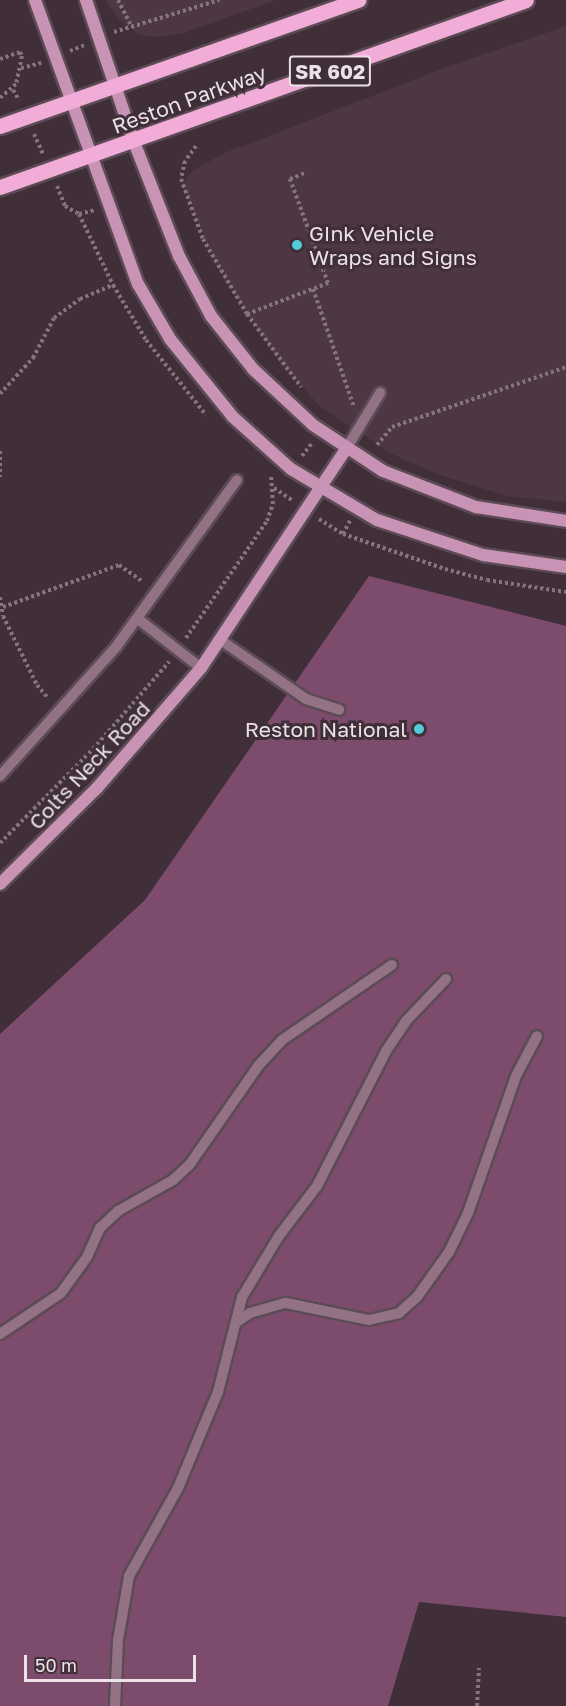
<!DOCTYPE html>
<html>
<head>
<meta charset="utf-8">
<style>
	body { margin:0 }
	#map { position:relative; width:566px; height:1706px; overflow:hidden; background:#402f39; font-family:"Golos Text",sans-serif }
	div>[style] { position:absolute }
	.built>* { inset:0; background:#4e3745 }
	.green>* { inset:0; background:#7d4c6c }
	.path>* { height:4px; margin-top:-2px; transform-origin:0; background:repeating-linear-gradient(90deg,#83747d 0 3px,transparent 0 6px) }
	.roads { filter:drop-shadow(2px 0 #5c4b55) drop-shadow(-2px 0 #5c4b55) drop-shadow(0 2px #5c4b55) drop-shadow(0 -2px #5c4b55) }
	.lane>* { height:10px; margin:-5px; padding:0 5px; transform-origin:5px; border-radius:5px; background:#937286 }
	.secondary>* { height:12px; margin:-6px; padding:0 6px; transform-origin:6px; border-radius:6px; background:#c893b4 }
	.primary>* { height:15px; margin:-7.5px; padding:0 7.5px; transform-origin:7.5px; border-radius:7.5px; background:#f1add7 }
	.dots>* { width:16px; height:16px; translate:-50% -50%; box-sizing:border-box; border:3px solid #402f39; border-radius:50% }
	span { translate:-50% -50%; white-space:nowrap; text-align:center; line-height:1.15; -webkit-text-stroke:6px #402f39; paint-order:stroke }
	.shield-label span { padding:2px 4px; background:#402f39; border:2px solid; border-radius:4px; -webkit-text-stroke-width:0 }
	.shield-label { font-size:20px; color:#ede1e8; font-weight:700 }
	.street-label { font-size:21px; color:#ede1e8 }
	.poi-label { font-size:21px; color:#ede1e8 }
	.left { translate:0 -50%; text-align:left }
	.right { translate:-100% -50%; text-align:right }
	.scale { position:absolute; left:24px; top:1655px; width:172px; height:27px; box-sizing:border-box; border:3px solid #ede1e8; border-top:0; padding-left:8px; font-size:18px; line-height:21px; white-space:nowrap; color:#ede1e8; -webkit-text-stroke:4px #402f39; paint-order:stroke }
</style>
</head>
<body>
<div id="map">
	<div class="built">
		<i style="clip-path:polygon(105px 0,276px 0,183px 33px,157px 37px,138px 34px,119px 19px)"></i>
		<i style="clip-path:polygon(566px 26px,566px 502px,508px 496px,437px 474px,392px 454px,321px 407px,279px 362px,217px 268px,182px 184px,193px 171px,222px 154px,450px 66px)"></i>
	</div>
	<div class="green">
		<i style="clip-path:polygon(369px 576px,566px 626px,566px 1617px,419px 1602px,388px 1706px,0 1706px,0 1034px,145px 900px)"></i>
	</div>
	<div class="path">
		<i style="left:118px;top:0;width:28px;rotate:63deg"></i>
		<i style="left:114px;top:32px;width:110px;rotate:-16.9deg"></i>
		<i style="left:70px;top:51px;width:16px;rotate:-22deg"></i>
		<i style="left:0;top:59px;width:21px;rotate:-19deg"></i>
		<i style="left:20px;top:52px;width:4px;rotate:63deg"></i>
		<i style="left:22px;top:56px;width:29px;rotate:102deg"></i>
		<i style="left:16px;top:84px;width:21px;rotate:139deg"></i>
		<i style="left:21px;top:68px;width:21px;rotate:-14deg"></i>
		<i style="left:13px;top:90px;width:12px;rotate:59deg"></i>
		<i style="left:34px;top:134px;width:22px;rotate:66deg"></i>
		<i style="left:196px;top:146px;width:19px;rotate:126deg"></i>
		<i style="left:185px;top:161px;width:18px;rotate:103deg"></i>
		<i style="left:181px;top:179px;width:64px;rotate:69.9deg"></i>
		<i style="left:203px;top:239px;width:87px;rotate:59.6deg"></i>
		<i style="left:247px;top:314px;width:91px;rotate:53.5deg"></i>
		<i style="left:57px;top:186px;width:22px;rotate:68deg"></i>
		<i style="left:65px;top:206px;width:16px;rotate:30deg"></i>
		<i style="left:79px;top:214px;width:79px;rotate:64.4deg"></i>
		<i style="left:113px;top:285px;width:64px;rotate:59deg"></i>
		<i style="left:146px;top:340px;width:96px;rotate:51.3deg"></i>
		<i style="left:79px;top:214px;width:16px;rotate:-14deg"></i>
		<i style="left:313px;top:289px;width:125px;rotate:70.8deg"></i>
		<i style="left:247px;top:314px;width:87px;rotate:-20.9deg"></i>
		<i style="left:328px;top:283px;width:111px;rotate:-110.1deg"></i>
		<i style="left:290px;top:179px;width:16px;rotate:-22deg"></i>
		<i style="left:0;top:394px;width:49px;rotate:-47.5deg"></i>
		<i style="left:33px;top:358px;width:45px;rotate:-62.3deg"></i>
		<i style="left:54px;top:318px;width:32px;rotate:-36deg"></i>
		<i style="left:80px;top:299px;width:36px;rotate:-23deg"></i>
		<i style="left:377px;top:445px;width:23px;rotate:-50deg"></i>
		<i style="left:392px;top:427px;width:184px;rotate:-19deg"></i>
		<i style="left:0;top:451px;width:26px;rotate:90deg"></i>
		<i style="left:302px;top:456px;width:16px;rotate:-52deg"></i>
		<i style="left:274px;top:488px;width:23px;rotate:34deg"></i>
		<i style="left:319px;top:519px;width:28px;rotate:32deg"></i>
		<i style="left:343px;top:534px;width:108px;rotate:18.9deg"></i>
		<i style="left:445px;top:569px;width:43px;rotate:14.7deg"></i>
		<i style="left:487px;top:580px;width:80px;rotate:8.6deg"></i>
		<i style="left:343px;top:534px;width:15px;rotate:-62deg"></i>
		<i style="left:0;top:597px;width:19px;rotate:81deg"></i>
		<i style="left:3px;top:616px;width:77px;rotate:63.8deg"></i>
		<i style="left:37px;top:685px;width:17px;rotate:50deg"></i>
		<i style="left:3px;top:607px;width:123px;rotate:-19.9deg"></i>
		<i style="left:119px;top:565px;width:29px;rotate:35deg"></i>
		<i style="left:186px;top:638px;width:142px;rotate:-55.3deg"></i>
		<i style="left:267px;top:521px;width:18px;rotate:-71deg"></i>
		<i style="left:273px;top:504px;width:29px;rotate:-94deg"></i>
		<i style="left:0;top:843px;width:132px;rotate:-45.3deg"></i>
		<i style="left:93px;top:749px;width:116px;rotate:-48.9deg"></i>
		<i style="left:477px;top:1706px;width:38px;rotate:-87deg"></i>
	</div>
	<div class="roads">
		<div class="lane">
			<i style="left:346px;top:449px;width:66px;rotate:-58.7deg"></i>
			<i style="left:138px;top:619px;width:80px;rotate:37.9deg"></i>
			<i style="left:222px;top:641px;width:102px;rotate:34.6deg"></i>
			<i style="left:306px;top:699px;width:35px;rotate:18deg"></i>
			<i style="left:0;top:776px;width:173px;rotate:-48deg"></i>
			<i style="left:116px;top:647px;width:206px;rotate:-54.1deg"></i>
			<i style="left:237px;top:1322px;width:16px;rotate:-35deg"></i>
			<i style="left:250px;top:1313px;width:37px;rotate:-16deg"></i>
			<i style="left:286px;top:1303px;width:85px;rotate:11.6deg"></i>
			<i style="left:369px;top:1320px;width:31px;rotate:-13deg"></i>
			<i style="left:399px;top:1313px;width:24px;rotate:-42deg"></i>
			<i style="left:417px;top:1297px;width:55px;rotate:-54.6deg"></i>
			<i style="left:449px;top:1252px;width:43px;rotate:-64deg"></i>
			<i style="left:468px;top:1213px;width:145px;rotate:-70.7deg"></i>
			<i style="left:516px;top:1076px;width:45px;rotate:-62.3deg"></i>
			<i style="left:0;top:1334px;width:73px;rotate:-33.9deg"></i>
			<i style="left:61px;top:1293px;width:44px;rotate:-54.2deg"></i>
			<i style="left:87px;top:1257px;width:32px;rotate:-66deg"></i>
			<i style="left:100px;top:1228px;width:25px;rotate:-43deg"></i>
			<i style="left:118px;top:1211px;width:63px;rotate:-29.4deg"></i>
			<i style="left:173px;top:1180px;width:23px;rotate:-43deg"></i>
			<i style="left:190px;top:1164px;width:119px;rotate:-55.2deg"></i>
			<i style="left:258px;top:1066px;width:35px;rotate:-47deg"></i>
			<i style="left:282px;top:1040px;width:133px;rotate:-34.3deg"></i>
			<i style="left:115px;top:1706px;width:66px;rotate:-87.4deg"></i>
			<i style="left:118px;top:1640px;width:65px;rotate:-80.2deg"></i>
			<i style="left:129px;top:1576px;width:101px;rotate:-60.9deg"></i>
			<i style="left:178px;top:1488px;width:104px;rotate:-67.4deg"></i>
			<i style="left:218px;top:1392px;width:98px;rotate:-75.8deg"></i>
			<i style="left:242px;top:1297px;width:71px;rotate:-58.8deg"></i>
			<i style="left:279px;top:1236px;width:63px;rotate:-52.8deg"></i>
			<i style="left:317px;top:1186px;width:152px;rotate:-62.9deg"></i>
			<i style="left:386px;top:1051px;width:36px;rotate:-56deg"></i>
			<i style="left:406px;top:1021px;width:58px;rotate:-46.4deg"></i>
		</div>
		<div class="secondary">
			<i style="left:35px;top:0;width:302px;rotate:70.1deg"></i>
			<i style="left:138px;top:284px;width:64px;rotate:59.8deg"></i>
			<i style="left:170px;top:339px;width:100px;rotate:51.1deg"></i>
			<i style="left:233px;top:417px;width:78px;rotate:41.9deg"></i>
			<i style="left:291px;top:469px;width:100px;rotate:30.7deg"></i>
			<i style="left:377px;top:520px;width:112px;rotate:18.3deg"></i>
			<i style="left:483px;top:555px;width:84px;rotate:8.2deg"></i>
			<i style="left:86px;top:0;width:150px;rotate:71.3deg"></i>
			<i style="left:134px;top:142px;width:123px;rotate:68.5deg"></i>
			<i style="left:179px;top:256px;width:68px;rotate:61.9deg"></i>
			<i style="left:211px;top:316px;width:68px;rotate:51.6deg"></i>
			<i style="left:253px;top:369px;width:82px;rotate:43deg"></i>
			<i style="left:313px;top:425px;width:84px;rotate:33.3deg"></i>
			<i style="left:383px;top:471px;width:100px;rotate:21.2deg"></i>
			<i style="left:476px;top:507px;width:91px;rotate:8.8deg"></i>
			<i style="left:0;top:884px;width:136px;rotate:-44.7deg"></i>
			<i style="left:97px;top:788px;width:159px;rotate:-49.1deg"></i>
			<i style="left:201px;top:668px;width:263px;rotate:-56.5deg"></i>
		</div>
		<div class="primary">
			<i style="left:0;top:126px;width:380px;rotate:-19.4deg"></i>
			<i style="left:0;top:187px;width:558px;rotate:-19.57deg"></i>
		</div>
	</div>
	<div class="dots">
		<i style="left:297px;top:245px;background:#52ccd6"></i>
		<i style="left:419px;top:729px;background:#52ccd6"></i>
	</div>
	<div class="shield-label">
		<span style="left:330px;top:71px">SR 602</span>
	</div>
	<div class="street-label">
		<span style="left:189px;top:99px;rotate:-20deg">Reston Parkway</span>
		<span style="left:89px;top:765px;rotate:-47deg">Colts Neck Road</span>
	</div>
	<div class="poi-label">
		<span class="left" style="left:309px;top:245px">GInk Vehicle<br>Wraps and Signs</span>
		<span class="right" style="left:407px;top:729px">Reston National</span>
	</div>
	<div class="scale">50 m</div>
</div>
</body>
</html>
